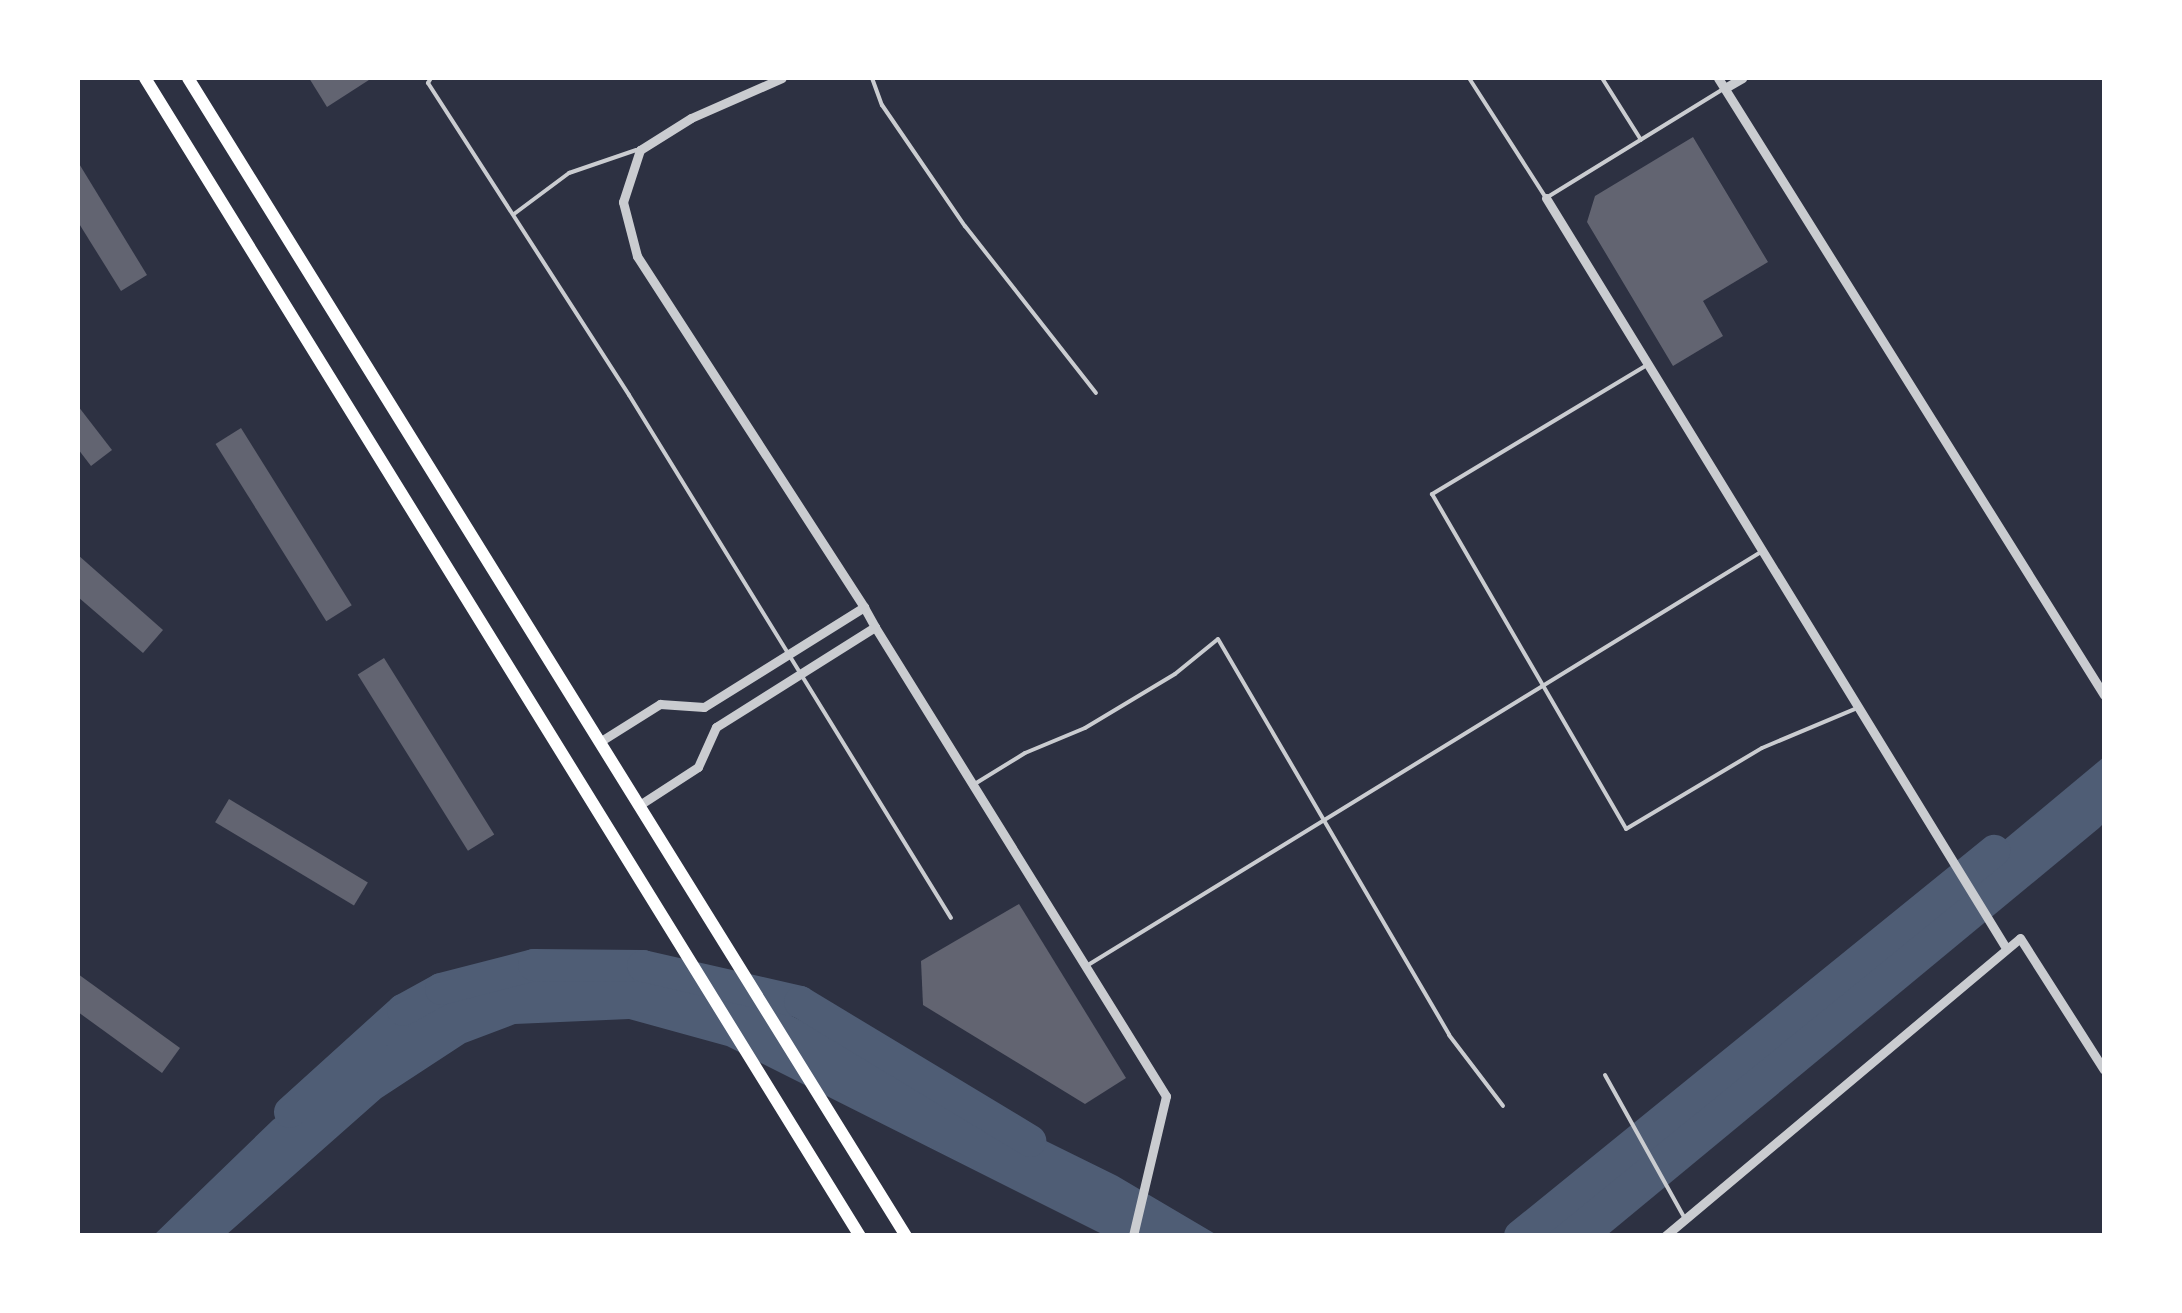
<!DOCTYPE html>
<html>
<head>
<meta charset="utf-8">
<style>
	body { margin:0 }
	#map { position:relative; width:2182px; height:1313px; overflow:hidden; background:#2d3142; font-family:"Public Sans",sans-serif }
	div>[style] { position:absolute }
	.water>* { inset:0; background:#4f5d75 }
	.river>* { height:32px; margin:-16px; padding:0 16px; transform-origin:16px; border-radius:16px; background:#4f5d75 }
	.building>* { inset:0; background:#626471; transform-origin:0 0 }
	.service>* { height:4px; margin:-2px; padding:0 2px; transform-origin:2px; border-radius:2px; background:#caccd0 }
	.minor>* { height:9px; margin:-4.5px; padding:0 4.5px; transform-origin:4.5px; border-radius:4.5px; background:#caccd0 }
	.secondary>* { height:12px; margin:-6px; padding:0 6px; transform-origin:6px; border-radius:6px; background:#fff }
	span { translate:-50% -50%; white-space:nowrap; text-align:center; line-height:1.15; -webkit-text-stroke:8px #fff; paint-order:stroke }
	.frame { position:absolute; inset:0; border:80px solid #fff; pointer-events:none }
</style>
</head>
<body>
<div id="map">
	<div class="water">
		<i style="clip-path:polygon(2104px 757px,2104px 823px,2099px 828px,1607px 1235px,1528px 1236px)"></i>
		<i style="clip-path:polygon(644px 966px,753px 997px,1117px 1176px,1217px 1235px,1104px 1235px,727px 1046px,629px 1019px,515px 1024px,465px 1043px,381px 1098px,226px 1235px,153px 1236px,273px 1120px,445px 995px,511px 971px)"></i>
	</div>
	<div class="river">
		<i style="left:290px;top:1112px;width:152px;rotate:-42.1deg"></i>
		<i style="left:403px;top:1010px;width:43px;rotate:-28.9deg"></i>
		<i style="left:441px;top:989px;width:96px;rotate:-14.5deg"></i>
		<i style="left:534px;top:965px;width:109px;rotate:0.5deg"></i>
		<i style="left:643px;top:966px;width:161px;rotate:12.9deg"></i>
		<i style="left:800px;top:1002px;width:269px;rotate:31.1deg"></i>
		<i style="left:1520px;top:1236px;width:611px;rotate:-39.08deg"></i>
	</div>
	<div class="building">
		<i style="clip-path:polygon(309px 78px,372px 78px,327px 107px)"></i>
		<i style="clip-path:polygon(1693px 137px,1768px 262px,1703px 301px,1723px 336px,1673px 366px,1587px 222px,1595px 196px)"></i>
		<i style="clip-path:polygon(78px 162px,147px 275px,121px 291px,78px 222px)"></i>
		<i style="clip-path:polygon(78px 406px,112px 450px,91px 466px,78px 449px)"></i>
		<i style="left:241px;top:428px;width:209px;height:30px;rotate:58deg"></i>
		<i style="clip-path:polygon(78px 555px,163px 630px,143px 653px,78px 597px)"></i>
		<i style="left:384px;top:658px;width:208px;height:31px;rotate:58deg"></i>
		<i style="left:229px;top:799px;width:162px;height:27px;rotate:31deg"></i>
		<i style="clip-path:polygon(1019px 904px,1126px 1078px,1085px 1104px,923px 1005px,921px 961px)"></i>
		<i style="clip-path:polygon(78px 974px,180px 1048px,162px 1073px,78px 1012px)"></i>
	</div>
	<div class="service">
		<i style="left:431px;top:78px;width:6px;rotate:121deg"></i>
		<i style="left:428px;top:83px;width:371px;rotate:57.2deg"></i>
		<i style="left:629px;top:395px;width:614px;rotate:58.38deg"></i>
		<i style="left:872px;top:78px;width:29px;rotate:70deg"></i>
		<i style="left:882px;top:105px;width:147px;rotate:55.6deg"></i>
		<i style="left:965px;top:226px;width:212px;rotate:51.9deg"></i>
		<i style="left:1469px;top:78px;width:143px;rotate:57.3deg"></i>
		<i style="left:1546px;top:198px;width:210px;rotate:-31.6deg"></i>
		<i style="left:1602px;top:78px;width:73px;rotate:57.8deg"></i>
		<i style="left:514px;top:214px;width:69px;rotate:-36.7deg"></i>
		<i style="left:569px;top:173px;width:71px;rotate:-18.9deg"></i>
		<i style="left:1647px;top:365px;width:251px;rotate:149deg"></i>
		<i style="left:1432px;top:494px;width:387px;rotate:59.9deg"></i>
		<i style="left:1626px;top:829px;width:158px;rotate:-30.8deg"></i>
		<i style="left:1762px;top:748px;width:103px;rotate:-22.8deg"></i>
		<i style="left:973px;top:785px;width:61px;rotate:-31.6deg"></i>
		<i style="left:1025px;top:753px;width:65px;rotate:-22.6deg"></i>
		<i style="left:1085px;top:728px;width:105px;rotate:-31deg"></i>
		<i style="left:1175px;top:674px;width:55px;rotate:-39.1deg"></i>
		<i style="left:1218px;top:639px;width:458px;rotate:59.7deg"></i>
		<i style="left:1449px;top:1035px;width:89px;rotate:52.7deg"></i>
		<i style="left:1088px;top:965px;width:790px;rotate:-31.54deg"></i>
		<i style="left:1605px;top:1075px;width:165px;rotate:60.9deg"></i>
	</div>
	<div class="minor">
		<i style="left:1718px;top:78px;width:728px;rotate:57.97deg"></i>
		<i style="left:1725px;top:88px;width:20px;rotate:-30deg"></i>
		<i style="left:1546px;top:198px;width:880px;rotate:58.48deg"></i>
		<i style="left:875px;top:627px;width:552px;rotate:58.18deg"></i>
		<i style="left:1166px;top:1096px;width:144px;rotate:103.3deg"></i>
		<i style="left:601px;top:741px;width:70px;rotate:-32.1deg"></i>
		<i style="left:660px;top:704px;width:44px;rotate:3.9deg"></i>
		<i style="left:704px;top:707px;width:189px;rotate:-32deg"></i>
		<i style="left:864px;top:607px;width:418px;rotate:-122.9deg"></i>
		<i style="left:637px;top:256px;width:56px;rotate:-104.5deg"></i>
		<i style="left:623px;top:202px;width:55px;rotate:-71.9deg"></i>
		<i style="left:640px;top:150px;width:60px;rotate:-32.1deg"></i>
		<i style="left:691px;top:118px;width:99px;rotate:-23.7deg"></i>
		<i style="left:641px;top:804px;width:68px;rotate:-33deg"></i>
		<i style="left:698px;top:767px;width:44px;rotate:-65.8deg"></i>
		<i style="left:716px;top:727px;width:188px;rotate:-32.2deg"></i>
		<i style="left:875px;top:627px;width:23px;rotate:-119deg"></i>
		<i style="left:1665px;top:1236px;width:463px;rotate:-40deg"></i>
		<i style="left:2020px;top:938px;width:156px;rotate:57.5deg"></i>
	</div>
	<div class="secondary">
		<i style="left:145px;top:78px;width:1361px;rotate:58.31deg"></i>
		<i style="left:188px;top:78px;width:1363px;rotate:58.2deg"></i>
	</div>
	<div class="frame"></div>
</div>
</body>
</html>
